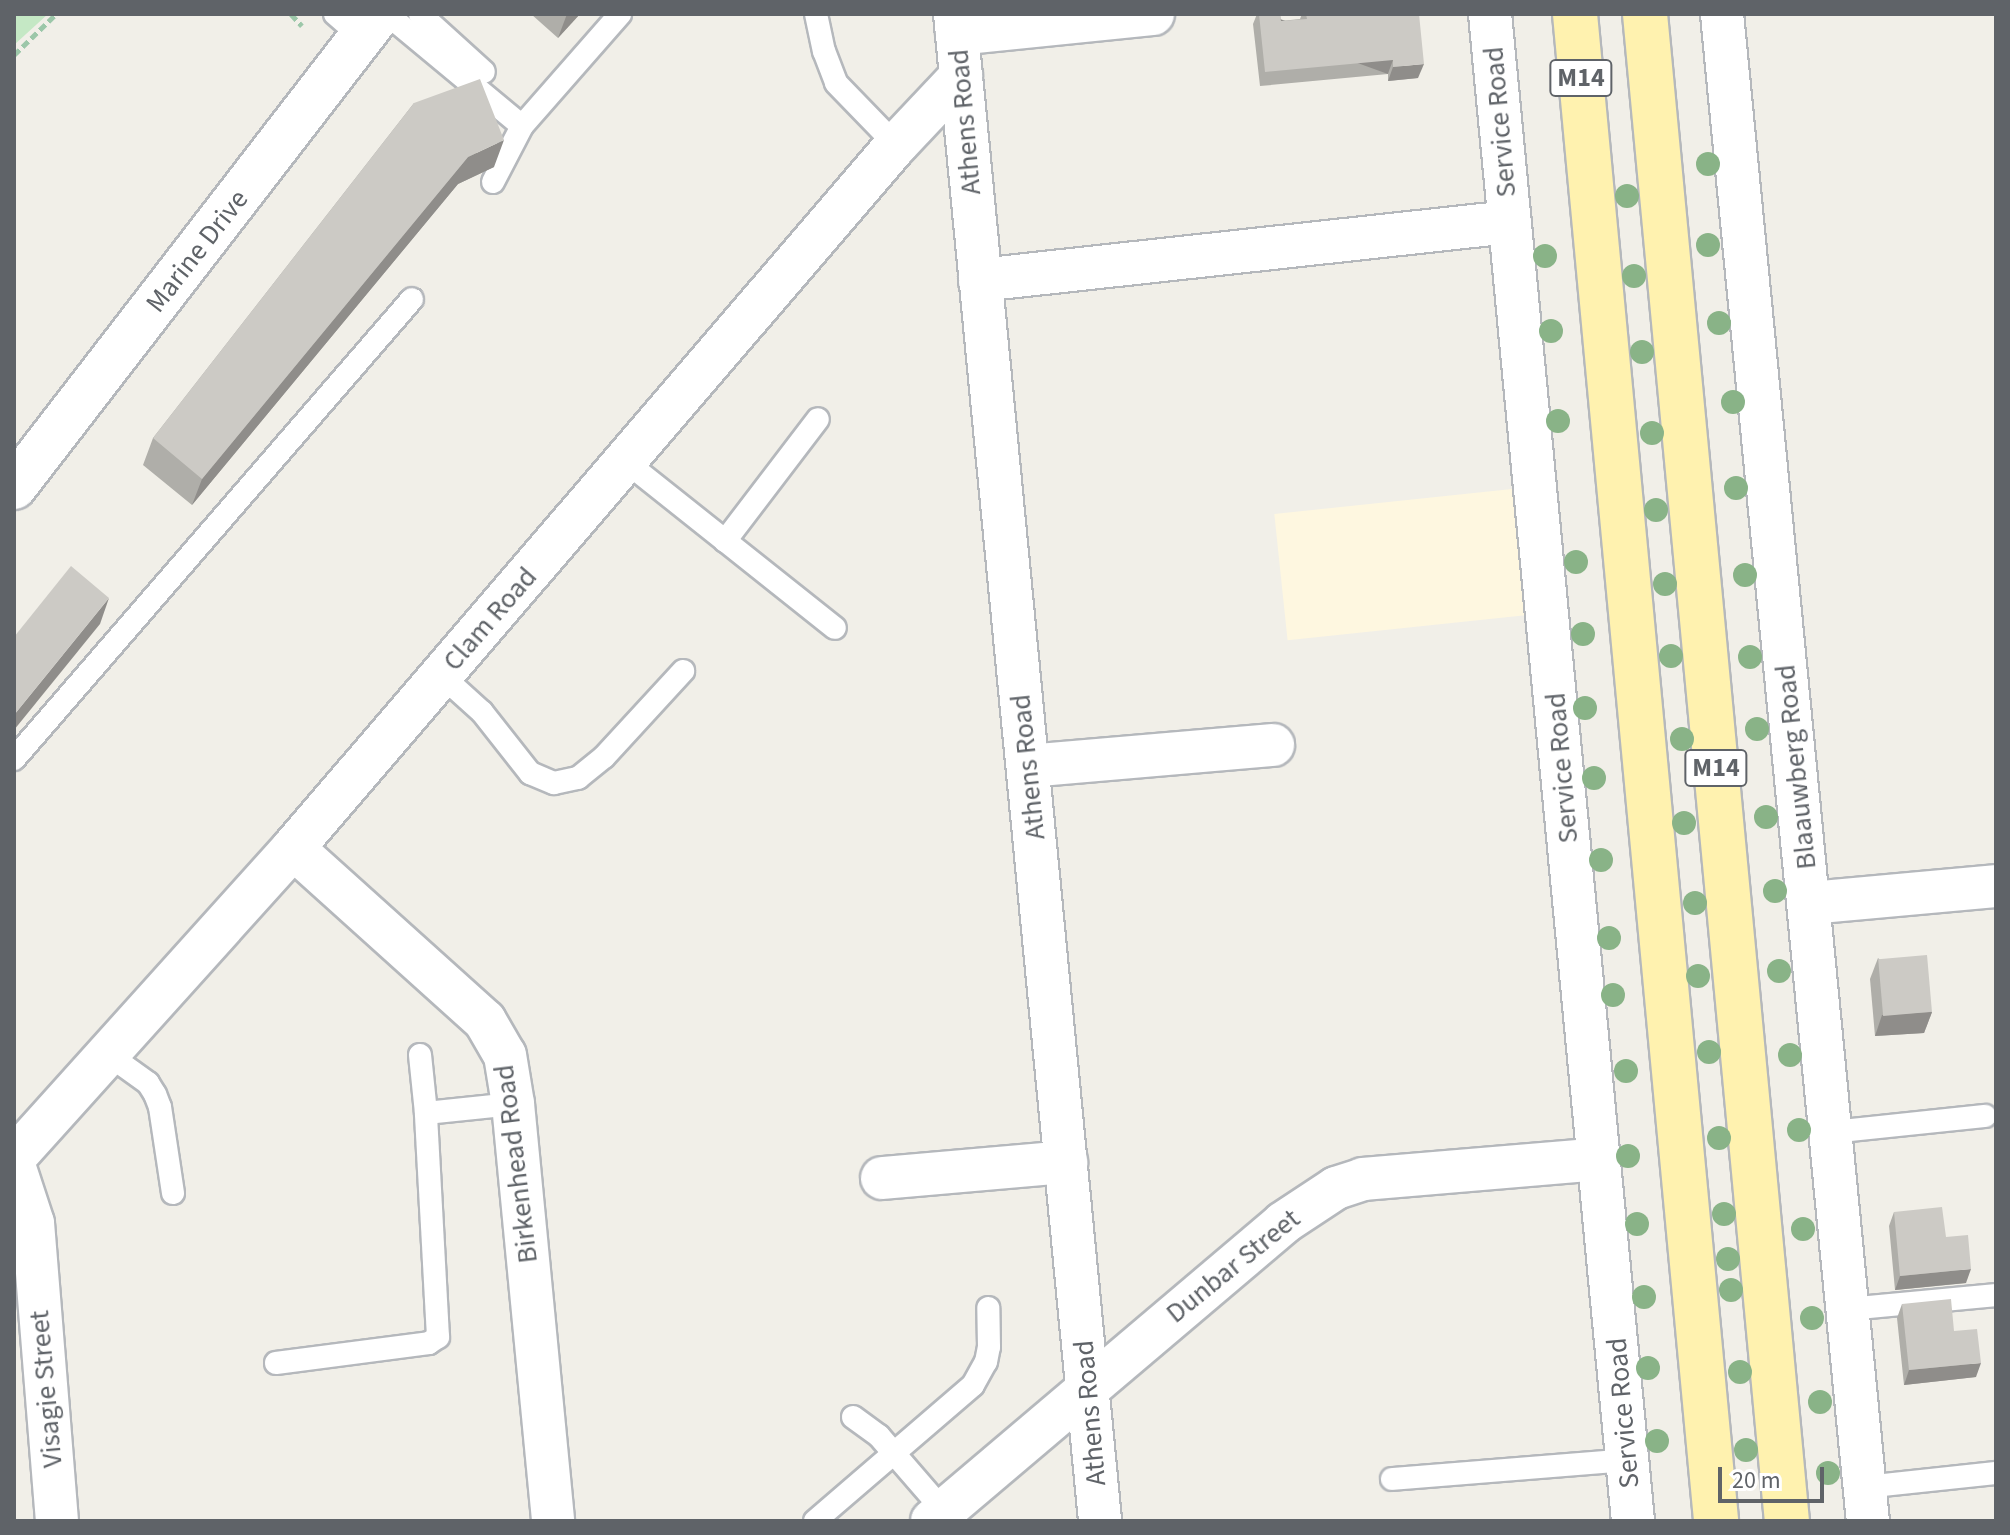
<!DOCTYPE html>
<html>
<head>
<meta charset="utf-8">
<style>
	body { margin:0 }
	#map { position:relative; width:2010px; height:1535px; overflow:hidden; background:#f1efe8; font-family:"Source Sans 3",sans-serif }
	div>[style] { position:absolute }
	.commercial>* { inset:0; background:#fef7e0; transform-origin:0 0 }
	.green>* { inset:0; background:#c5e8c5 }
	.path>* { height:5px; margin-top:-2.5px; transform-origin:0; background:repeating-linear-gradient(90deg,#9cc7a9 0 8px,transparent 0 12px) }
	.roads { filter:drop-shadow(2px 0 #b5b8bc) drop-shadow(-2px 0 #b5b8bc) drop-shadow(0 2px #b5b8bc) drop-shadow(0 -2px #b5b8bc) }
	.service>* { height:22px; margin:-11px; padding:0 11px; transform-origin:11px; border-radius:11px; background:#fff }
	.minor>* { height:42px; margin:-21px; padding:0 21px; transform-origin:21px; border-radius:21px; background:#fff }
	.secondary>* { height:44px; margin:-22px; padding:0 22px; transform-origin:22px; border-radius:22px; background:#fff }
	.primary>* { height:44px; margin:-22px; padding:0 22px; transform-origin:22px; border-radius:22px; background:#fff2af }
	.trees>* { width:24px; height:24px; margin:-12px; border-radius:50%; background:#89b387 }
	.wall>* { inset:0; background:#afaea9 }
	.shaded-wall>* { inset:0; background:#8f8d8a; transform-origin:0 0 }
	.building>* { inset:0; background:#cccac5; transform-origin:0 0 }
	span { translate:-50% -50%; white-space:nowrap; text-align:center; line-height:1.15; -webkit-text-stroke:7px #fff; paint-order:stroke }
	.shield-label span { padding:2px 6px; background:#fff; border:2px solid; border-radius:6px; -webkit-text-stroke-width:0 }
	.shield-label { font-size:26px; color:#5f6368; font-weight:700 }
	.street-label { font-size:28px; color:#5f6368 }
	.frame { position:absolute; inset:0; border:16px solid #5f6368; pointer-events:none }
	.scale { position:absolute; left:1718px; top:1467px; width:106px; height:36px; box-sizing:border-box; border:4px solid #5f6368; border-top:0; padding-left:10px; font-size:24px; line-height:28px; white-space:nowrap; color:#5f6368; -webkit-text-stroke:6px #fff; paint-order:stroke }
</style>
</head>
<body>
<div id="map">
	<div class="commercial">
		<i style="left:1512px;top:489px;width:127px;height:239px;rotate:84deg"></i>
	</div>
	<div class="green">
		<i style="clip-path:polygon(14px 14px,48px 14px,14px 45px)"></i>
	</div>
	<div class="path">
		<i style="left:291px;top:14px;width:16px;rotate:47deg"></i>
		<i style="left:14px;top:55px;width:59px;rotate:-44.3deg"></i>
	</div>
	<div class="roads">
		<div class="service">
			<i style="left:335px;top:14px;width:35px;rotate:41deg"></i>
			<i style="left:387px;top:14px;width:175px;rotate:39.7deg"></i>
			<i style="left:420px;top:14px;width:86px;rotate:42.2deg"></i>
			<i style="left:816px;top:14px;width:38px;rotate:78deg"></i>
			<i style="left:824px;top:51px;width:34px;rotate:69deg"></i>
			<i style="left:836px;top:83px;width:86px;rotate:45.9deg"></i>
			<i style="left:493px;top:182px;width:63px;rotate:-62.6deg"></i>
			<i style="left:522px;top:126px;width:149px;rotate:-48.8deg"></i>
			<i style="left:625px;top:461px;width:268px;rotate:38.5deg"></i>
			<i style="left:725px;top:541px;width:153px;rotate:-52.7deg"></i>
			<i style="left:441px;top:675px;width:55px;rotate:42.1deg"></i>
			<i style="left:482px;top:712px;width:78px;rotate:51.8deg"></i>
			<i style="left:530px;top:773px;width:26px;rotate:23deg"></i>
			<i style="left:554px;top:783px;width:25px;rotate:-12deg"></i>
			<i style="left:578px;top:778px;width:33px;rotate:-39deg"></i>
			<i style="left:604px;top:757px;width:117px;rotate:-47.4deg"></i>
			<i style="left:14px;top:759px;width:608px;rotate:-49.13deg"></i>
			<i style="left:109px;top:1055px;width:48px;rotate:35.7deg"></i>
			<i style="left:148px;top:1083px;width:13px;rotate:58deg"></i>
			<i style="left:155px;top:1094px;width:14px;rotate:69deg"></i>
			<i style="left:160px;top:1107px;width:87px;rotate:81.4deg"></i>
			<i style="left:420px;top:1055px;width:58px;rotate:84.1deg"></i>
			<i style="left:426px;top:1113px;width:87px;rotate:-5.9deg"></i>
			<i style="left:1832px;top:1132px;width:154px;rotate:-6deg"></i>
			<i style="left:1848px;top:1309px;width:149px;rotate:-5.4deg"></i>
			<i style="left:276px;top:1363px;width:154px;rotate:-7.4deg"></i>
			<i style="left:429px;top:1343px;width:11px;rotate:-34deg"></i>
			<i style="left:438px;top:1337px;width:224px;rotate:-93.1deg"></i>
			<i style="left:853px;top:1417px;width:32px;rotate:36deg"></i>
			<i style="left:879px;top:1436px;width:99px;rotate:49.1deg"></i>
			<i style="left:1392px;top:1479px;width:237px;rotate:-4.6deg"></i>
			<i style="left:1865px;top:1487px;width:132px;rotate:-6.1deg"></i>
			<i style="left:815px;top:1521px;width:208px;rotate:-40.7deg"></i>
			<i style="left:973px;top:1385px;width:26px;rotate:-61deg"></i>
			<i style="left:986px;top:1362px;width:15px;rotate:-79deg"></i>
			<i style="left:989px;top:1347px;width:39px;rotate:-91deg"></i>
		</div>
		<div class="minor">
			<i style="left:955px;top:14px;width:1514px;rotate:84.5deg"></i>
			<i style="left:1490px;top:14px;width:1514px;rotate:84.58deg"></i>
			<i style="left:1722px;top:14px;width:1514px;rotate:84.47deg"></i>
			<i style="left:957px;top:34px;width:197px;rotate:-5.8deg"></i>
			<i style="left:980px;top:280px;width:533px;rotate:-6.25deg"></i>
			<i style="left:1028px;top:766px;width:246px;rotate:-4.9deg"></i>
			<i style="left:293px;top:848px;width:258px;rotate:42deg"></i>
			<i style="left:485px;top:1021px;width:39px;rotate:60deg"></i>
			<i style="left:505px;top:1055px;width:50px;rotate:80.7deg"></i>
			<i style="left:513px;top:1104px;width:419px;rotate:84.5deg"></i>
			<i style="left:1810px;top:903px;width:187px;rotate:-5.2deg"></i>
			<i style="left:14px;top:1158px;width:417px;rotate:-48deg"></i>
			<i style="left:293px;top:848px;width:926px;rotate:-49.38deg"></i>
			<i style="left:896px;top:145px;width:95px;rotate:-46.7deg"></i>
			<i style="left:14px;top:1165px;width:61px;rotate:71.9deg"></i>
			<i style="left:33px;top:1223px;width:299px;rotate:85.4deg"></i>
			<i style="left:882px;top:1178px;width:185px;rotate:-5deg"></i>
			<i style="left:932px;top:1521px;width:460px;rotate:-40.3deg"></i>
			<i style="left:1283px;top:1223px;width:64px;rotate:-33.4deg"></i>
			<i style="left:1336px;top:1188px;width:28px;rotate:-18deg"></i>
			<i style="left:1363px;top:1179px;width:237px;rotate:-4.8deg"></i>
		</div>
		<div class="secondary">
			<i style="left:14px;top:487px;width:597px;rotate:-52.34deg"></i>
		</div>
		<div class="primary">
			<i style="left:1575px;top:14px;width:1514px;rotate:84.65deg"></i>
			<i style="left:1645px;top:14px;width:1514px;rotate:84.62deg"></i>
		</div>
	</div>
	<div class="trees">
		<i style="left:1708px;top:164px"></i>
		<i style="left:1627px;top:196px"></i>
		<i style="left:1708px;top:245px"></i>
		<i style="left:1545px;top:256px"></i>
		<i style="left:1634px;top:276px"></i>
		<i style="left:1719px;top:323px"></i>
		<i style="left:1551px;top:331px"></i>
		<i style="left:1642px;top:352px"></i>
		<i style="left:1733px;top:402px"></i>
		<i style="left:1558px;top:421px"></i>
		<i style="left:1652px;top:433px"></i>
		<i style="left:1736px;top:488px"></i>
		<i style="left:1656px;top:510px"></i>
		<i style="left:1576px;top:562px"></i>
		<i style="left:1745px;top:575px"></i>
		<i style="left:1665px;top:584px"></i>
		<i style="left:1583px;top:634px"></i>
		<i style="left:1671px;top:656px"></i>
		<i style="left:1750px;top:657px"></i>
		<i style="left:1585px;top:708px"></i>
		<i style="left:1757px;top:729px"></i>
		<i style="left:1682px;top:739px"></i>
		<i style="left:1594px;top:778px"></i>
		<i style="left:1766px;top:817px"></i>
		<i style="left:1684px;top:823px"></i>
		<i style="left:1601px;top:860px"></i>
		<i style="left:1775px;top:891px"></i>
		<i style="left:1695px;top:903px"></i>
		<i style="left:1609px;top:938px"></i>
		<i style="left:1779px;top:971px"></i>
		<i style="left:1698px;top:976px"></i>
		<i style="left:1613px;top:995px"></i>
		<i style="left:1709px;top:1052px"></i>
		<i style="left:1790px;top:1055px"></i>
		<i style="left:1626px;top:1071px"></i>
		<i style="left:1799px;top:1130px"></i>
		<i style="left:1719px;top:1138px"></i>
		<i style="left:1628px;top:1156px"></i>
		<i style="left:1724px;top:1214px"></i>
		<i style="left:1637px;top:1224px"></i>
		<i style="left:1803px;top:1229px"></i>
		<i style="left:1728px;top:1259px"></i>
		<i style="left:1731px;top:1290px"></i>
		<i style="left:1644px;top:1297px"></i>
		<i style="left:1812px;top:1318px"></i>
		<i style="left:1648px;top:1368px"></i>
		<i style="left:1740px;top:1372px"></i>
		<i style="left:1820px;top:1402px"></i>
		<i style="left:1657px;top:1441px"></i>
		<i style="left:1746px;top:1450px"></i>
		<i style="left:1828px;top:1473px"></i>
	</div>
	<div class="wall">
		<i style="clip-path:polygon(531px 14px,580px 14px,558px 38px)"></i>
		<i style="clip-path:polygon(1257px 14px,1280px 14px,1281px 21px,1300px 19px,1302px 14px,1342px 14px,1418px 78px,1388px 81px,1388px 74px,1260px 86px,1253px 24px)"></i>
		<i style="clip-path:polygon(414px 103px,494px 167px,458px 184px,192px 505px,143px 465px,153px 438px)"></i>
		<i style="clip-path:polygon(1878px 958px,1932px 1012px,1924px 1033px,1875px 1036px,1870px 979px)"></i>
		<i style="clip-path:polygon(1894px 1212px,1946px 1237px,1966px 1283px,1895px 1290px,1889px 1226px)"></i>
		<i style="clip-path:polygon(1902px 1304px,1954px 1331px,1976px 1377px,1904px 1385px,1897px 1318px)"></i>
	</div>
	<div class="shaded-wall">
		<i style="clip-path:polygon(567px 14px,580px 14px,558px 38px)"></i>
		<i style="left:1393px;top:60px;width:15px;height:129px;rotate:110deg"></i>
		<i style="clip-path:polygon(1424px 64px,1418px 78px,1388px 81px,1393px 67px)"></i>
		<i style="clip-path:polygon(504px 140px,494px 167px,458px 184px,192px 505px,202px 479px,468px 157px)"></i>
		<i style="clip-path:polygon(109px 598px,100px 624px,14px 730px,14px 715px)"></i>
		<i style="clip-path:polygon(1932px 1012px,1924px 1033px,1875px 1036px,1882px 1015px)"></i>
		<i style="clip-path:polygon(1971px 1269px,1966px 1283px,1895px 1290px,1900px 1276px)"></i>
		<i style="clip-path:polygon(1981px 1363px,1976px 1377px,1904px 1385px,1909px 1370px)"></i>
	</div>
	<div class="building">
		<i style="clip-path:polygon(1259px 14px,1280px 14px,1281px 21px,1307px 19px,1306px 14px,1342px 14px,1343px 15px,1419px 14px,1424px 64px,1393px 67px,1393px 60px,1265px 72px)"></i>
		<i style="clip-path:polygon(480px 79px,504px 140px,468px 157px,202px 479px,153px 438px,414px 103px)"></i>
		<i style="clip-path:polygon(71px 566px,109px 598px,14px 715px,14px 637px)"></i>
		<i style="left:1927px;top:955px;width:57px;height:49px;rotate:85deg"></i>
		<i style="clip-path:polygon(1942px 1207px,1946px 1237px,1968px 1235px,1971px 1269px,1900px 1276px,1894px 1212px)"></i>
		<i style="clip-path:polygon(1951px 1299px,1954px 1331px,1977px 1329px,1981px 1363px,1909px 1370px,1902px 1304px)"></i>
	</div>
	<div class="shield-label">
		<span style="left:1581px;top:78px">M14</span>
		<span style="left:1716px;top:768px">M14</span>
	</div>
	<div class="street-label">
		<span style="left:965px;top:122px;rotate:-95deg">Athens Road</span>
		<span style="left:1500px;top:122px;rotate:-95deg">Service Road</span>
		<span style="left:197px;top:251px;rotate:-52deg">Marine Drive</span>
		<span style="left:490px;top:619px;rotate:-49deg">Clam Road</span>
		<span style="left:1028px;top:767px;rotate:-96deg">Athens Road</span>
		<span style="left:1796px;top:767px;rotate:-96deg">Blaauwberg Road</span>
		<span style="left:1562px;top:768px;rotate:-95deg">Service Road</span>
		<span style="left:516px;top:1164px;rotate:-97deg">Birkenhead Road</span>
		<span style="left:1233px;top:1266px;rotate:-39deg">Dunbar Street</span>
		<span style="left:46px;top:1389px;rotate:-95deg">Visagie Street</span>
		<span style="left:1090px;top:1413px;rotate:-95deg">Athens Road</span>
		<span style="left:1623px;top:1413px;rotate:-95deg">Service Road</span>
	</div>
	<div class="frame"></div>
	<div class="scale">20 m</div>
</div>
</body>
</html>
